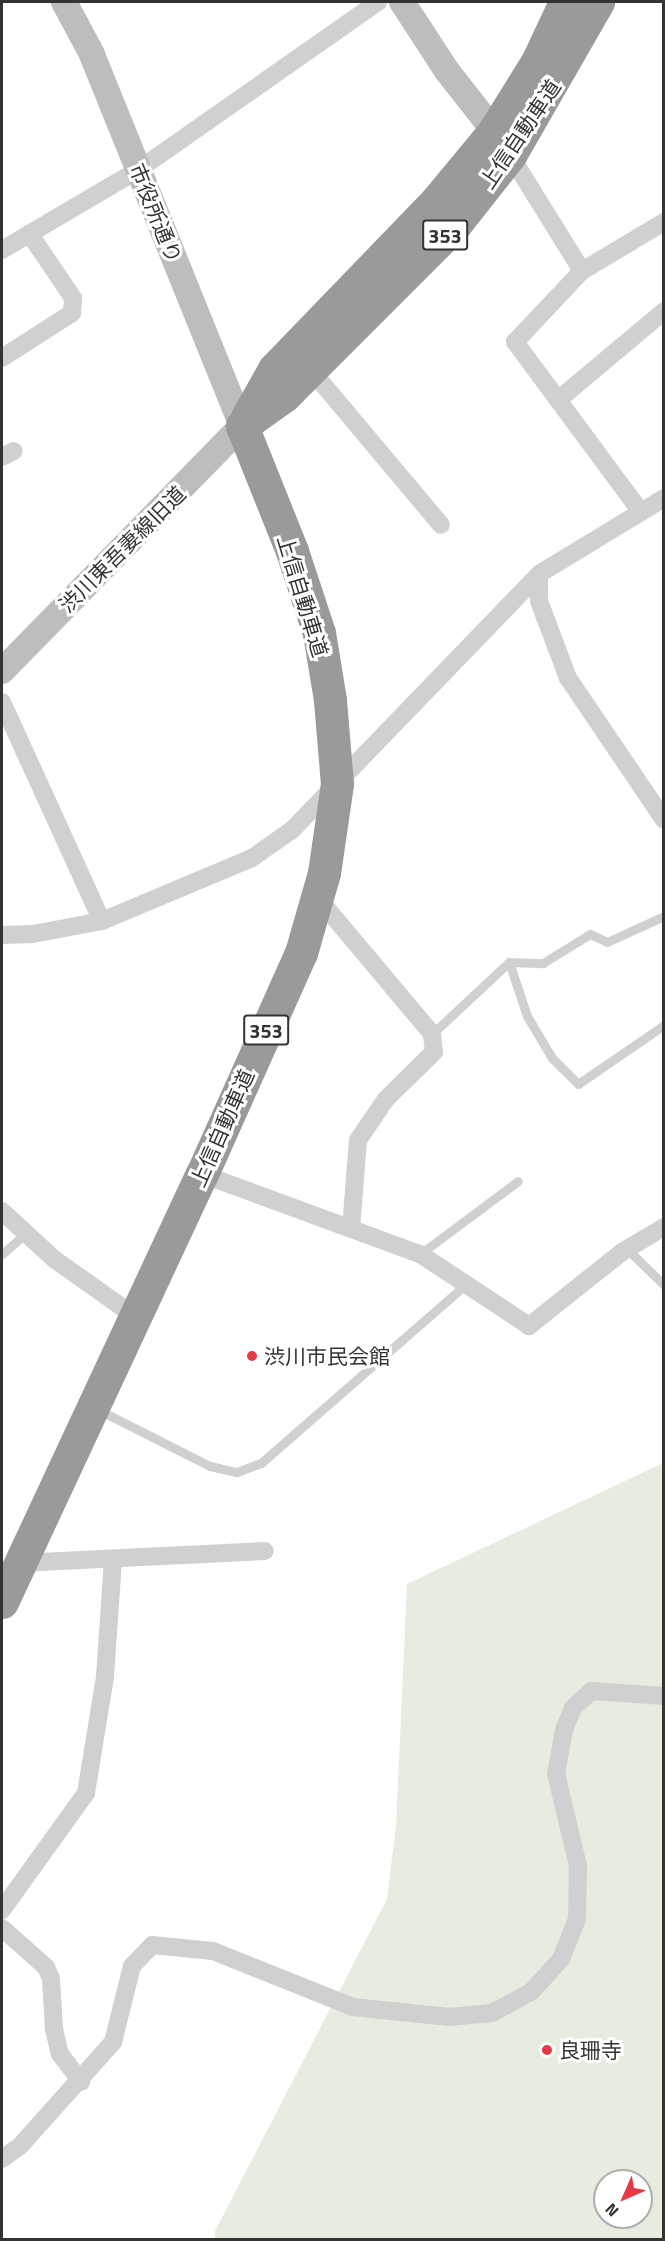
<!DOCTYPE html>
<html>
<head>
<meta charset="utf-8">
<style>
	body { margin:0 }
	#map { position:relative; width:665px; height:2241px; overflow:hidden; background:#fff; font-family:"Titillium Web","Noto Sans JP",sans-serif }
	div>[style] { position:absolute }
	.green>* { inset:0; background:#e6ecdf }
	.lane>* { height:9px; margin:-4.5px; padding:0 4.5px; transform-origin:4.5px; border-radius:4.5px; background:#d0d0d0 }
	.street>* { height:18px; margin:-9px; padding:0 9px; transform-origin:9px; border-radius:9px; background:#d0d0d0 }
	.secondary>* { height:26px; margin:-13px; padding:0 13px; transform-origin:13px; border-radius:13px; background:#bdbdbd }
	.highway>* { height:33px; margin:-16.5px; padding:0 16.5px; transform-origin:16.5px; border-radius:16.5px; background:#9a9a9a }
	.dots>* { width:16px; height:16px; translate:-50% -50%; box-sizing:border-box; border:3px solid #fff; border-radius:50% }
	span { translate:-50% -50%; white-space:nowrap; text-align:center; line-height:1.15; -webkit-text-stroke:6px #fff; paint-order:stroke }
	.shield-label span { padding:2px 4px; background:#fff; border:2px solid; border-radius:4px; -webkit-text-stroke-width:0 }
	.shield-label { font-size:20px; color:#333; font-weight:700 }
	.street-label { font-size:21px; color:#333 }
	.poi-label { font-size:21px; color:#333 }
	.left { translate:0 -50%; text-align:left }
	.frame { position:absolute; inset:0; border:3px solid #333; pointer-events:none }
	.north { position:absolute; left:593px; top:2169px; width:60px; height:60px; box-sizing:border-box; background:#fff; border:2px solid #adadad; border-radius:50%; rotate:225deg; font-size:16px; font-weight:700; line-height:24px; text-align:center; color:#333 }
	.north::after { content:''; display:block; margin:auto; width:21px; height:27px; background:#e63946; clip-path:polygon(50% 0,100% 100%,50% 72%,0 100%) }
</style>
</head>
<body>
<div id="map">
	<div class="green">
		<i style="clip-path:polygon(evenodd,663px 1463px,663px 2239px,215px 2240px,215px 2231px,387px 1899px,396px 1825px,407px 1584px,663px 1463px,605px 2181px,641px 2181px,641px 2217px,605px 2217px,605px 2181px)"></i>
	</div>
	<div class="lane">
		<i style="left:509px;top:962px;width:57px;rotate:71.6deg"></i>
		<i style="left:527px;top:1016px;width:49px;rotate:59.2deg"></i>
		<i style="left:552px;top:1058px;width:37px;rotate:45deg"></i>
		<i style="left:578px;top:1084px;width:104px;rotate:-34.5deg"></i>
		<i style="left:432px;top:1034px;width:105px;rotate:-43.1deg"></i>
		<i style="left:509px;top:962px;width:34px;rotate:2deg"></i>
		<i style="left:543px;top:963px;width:55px;rotate:-31.7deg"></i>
		<i style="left:590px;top:934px;width:19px;rotate:25deg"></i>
		<i style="left:607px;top:942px;width:63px;rotate:-24.5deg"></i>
		<i style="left:627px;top:1249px;width:52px;rotate:44.2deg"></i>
		<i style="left:2px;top:1254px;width:29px;rotate:-41deg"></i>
		<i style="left:420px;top:1254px;width:122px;rotate:-36.7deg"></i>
		<i style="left:99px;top:1410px;width:124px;rotate:26.8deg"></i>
		<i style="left:210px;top:1466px;width:28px;rotate:13deg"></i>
		<i style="left:237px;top:1472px;width:26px;rotate:-21deg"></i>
		<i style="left:261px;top:1463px;width:274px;rotate:-41.1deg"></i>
	</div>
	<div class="street">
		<i style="left:507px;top:150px;width:142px;rotate:58.2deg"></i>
		<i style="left:2px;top:250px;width:158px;rotate:-30.5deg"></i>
		<i style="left:138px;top:170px;width:293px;rotate:-35deg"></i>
		<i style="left:2px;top:358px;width:83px;rotate:-32.7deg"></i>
		<i style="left:72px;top:313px;width:15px;rotate:-86deg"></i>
		<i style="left:73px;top:298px;width:78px;rotate:-124.1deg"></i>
		<i style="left:311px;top:370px;width:202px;rotate:50deg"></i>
		<i style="left:558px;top:400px;width:138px;rotate:-40deg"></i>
		<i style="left:2px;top:457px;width:13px;rotate:-27deg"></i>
		<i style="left:641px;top:512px;width:212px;rotate:-126.5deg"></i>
		<i style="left:515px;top:342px;width:98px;rotate:-46.7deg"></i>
		<i style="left:582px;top:271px;width:96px;rotate:-30.9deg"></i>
		<i style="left:539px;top:574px;width:27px;rotate:90deg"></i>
		<i style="left:539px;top:601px;width:82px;rotate:69.4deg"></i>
		<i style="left:568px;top:678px;width:171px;rotate:55.9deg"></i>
		<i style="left:2px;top:702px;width:241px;rotate:65.5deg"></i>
		<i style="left:318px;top:898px;width:177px;rotate:50deg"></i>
		<i style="left:432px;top:1034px;width:18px;rotate:84deg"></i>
		<i style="left:434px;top:1052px;width:67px;rotate:135.6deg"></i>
		<i style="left:386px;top:1099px;width:50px;rotate:124.3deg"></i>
		<i style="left:358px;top:1140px;width:88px;rotate:94.5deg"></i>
		<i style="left:2px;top:935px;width:31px;rotate:-2deg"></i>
		<i style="left:33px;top:934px;width:70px;rotate:-10.7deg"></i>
		<i style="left:102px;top:921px;width:163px;rotate:-22.8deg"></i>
		<i style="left:252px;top:858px;width:49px;rotate:-35deg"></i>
		<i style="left:292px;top:830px;width:356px;rotate:-46deg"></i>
		<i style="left:539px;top:574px;width:146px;rotate:-31.3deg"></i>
		<i style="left:202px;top:1174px;width:232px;rotate:20.2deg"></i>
		<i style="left:420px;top:1254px;width:131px;rotate:33.4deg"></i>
		<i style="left:529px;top:1326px;width:119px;rotate:-38.5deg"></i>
		<i style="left:622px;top:1252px;width:49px;rotate:-30.8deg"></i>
		<i style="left:2px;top:1211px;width:71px;rotate:42.7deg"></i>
		<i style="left:54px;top:1259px;width:97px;rotate:35.3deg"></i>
		<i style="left:19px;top:1563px;width:246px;rotate:-2.8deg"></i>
		<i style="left:2px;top:1910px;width:144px;rotate:-54.3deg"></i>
		<i style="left:86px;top:1793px;width:118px;rotate:-80.7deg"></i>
		<i style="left:105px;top:1677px;width:118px;rotate:-86.1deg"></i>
		<i style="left:2px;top:1928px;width:59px;rotate:41.6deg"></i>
		<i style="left:46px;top:1967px;width:13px;rotate:67deg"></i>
		<i style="left:51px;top:1979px;width:50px;rotate:86.6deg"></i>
		<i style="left:54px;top:2029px;width:26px;rotate:77deg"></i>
		<i style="left:60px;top:2054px;width:35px;rotate:53deg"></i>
		<i style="left:2px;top:2159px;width:22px;rotate:-36deg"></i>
		<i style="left:20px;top:2146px;width:140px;rotate:-48.2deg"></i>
		<i style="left:113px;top:2042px;width:78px;rotate:-76deg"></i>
		<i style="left:132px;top:1966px;width:29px;rotate:-46deg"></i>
		<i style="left:152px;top:1945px;width:61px;rotate:5.6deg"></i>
		<i style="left:213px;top:1951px;width:151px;rotate:21.8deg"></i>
		<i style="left:353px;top:2007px;width:97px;rotate:5.9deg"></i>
		<i style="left:449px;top:2017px;width:43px;rotate:-5.3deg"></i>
		<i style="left:492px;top:2013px;width:44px;rotate:-28.3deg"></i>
		<i style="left:531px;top:1992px;width:45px;rotate:-47.7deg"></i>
		<i style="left:561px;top:1959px;width:43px;rotate:-68.2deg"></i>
		<i style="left:577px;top:1919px;width:53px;rotate:-88.9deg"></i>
		<i style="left:578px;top:1866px;width:95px;rotate:-103.4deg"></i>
		<i style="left:556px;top:1774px;width:45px;rotate:-79.7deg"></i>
		<i style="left:564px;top:1730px;width:24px;rotate:-68deg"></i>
		<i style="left:573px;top:1708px;width:25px;rotate:-43deg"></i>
		<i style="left:591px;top:1691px;width:73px;rotate:3.9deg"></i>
	</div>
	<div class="secondary">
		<i style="left:402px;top:2px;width:82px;rotate:56.9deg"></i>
		<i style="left:447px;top:71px;width:76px;rotate:51.9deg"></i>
		<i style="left:2px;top:671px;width:343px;rotate:-45.6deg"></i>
		<i style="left:242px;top:426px;width:401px;rotate:-112deg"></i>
		<i style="left:92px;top:54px;width:59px;rotate:-118.3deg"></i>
	</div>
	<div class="highway">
		<i style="left:247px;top:417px;width:55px;rotate:-60.6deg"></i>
		<i style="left:274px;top:369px;width:235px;rotate:-46deg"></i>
		<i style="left:437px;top:200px;width:89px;rotate:-50.4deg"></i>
		<i style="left:494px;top:131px;width:84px;rotate:-58.2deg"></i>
		<i style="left:538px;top:60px;width:64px;rotate:-65deg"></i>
		<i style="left:242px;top:426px;width:52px;rotate:-35.5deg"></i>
		<i style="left:284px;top:396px;width:240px;rotate:-45deg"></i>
		<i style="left:454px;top:226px;width:90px;rotate:-51.7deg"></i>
		<i style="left:510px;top:155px;width:177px;rotate:-60.1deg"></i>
		<i style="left:2px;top:1602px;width:472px;rotate:-65deg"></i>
		<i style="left:202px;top:1174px;width:242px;rotate:-65.9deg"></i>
		<i style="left:301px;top:953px;width:83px;rotate:-74deg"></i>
		<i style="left:324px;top:873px;width:90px;rotate:-81.7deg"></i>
		<i style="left:337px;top:784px;width:84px;rotate:-94.8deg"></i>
		<i style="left:330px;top:700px;width:68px;rotate:-99.3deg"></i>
		<i style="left:319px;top:633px;width:86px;rotate:-108.2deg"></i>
		<i style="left:292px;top:551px;width:135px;rotate:-111.8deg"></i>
	</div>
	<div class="dots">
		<i style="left:252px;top:1356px;background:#e63946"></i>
		<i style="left:547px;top:2050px;background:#e63946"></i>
	</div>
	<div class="shield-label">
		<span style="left:445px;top:235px">353</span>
		<span style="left:266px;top:1030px">353</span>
	</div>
	<div class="street-label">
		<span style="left:520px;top:134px;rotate:-56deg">上信自動車道</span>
		<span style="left:156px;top:213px;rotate:68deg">市役所通り</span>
		<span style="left:122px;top:549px;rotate:-45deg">渋川東吾妻線旧道</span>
		<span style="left:303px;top:596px;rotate:73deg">上信自動車道</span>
		<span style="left:222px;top:1128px;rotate:-66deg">上信自動車道</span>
	</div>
	<div class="poi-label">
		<span class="left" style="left:264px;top:1356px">渋川市民会館</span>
		<span class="left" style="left:559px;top:2050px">良珊寺</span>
	</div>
	<div class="frame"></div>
	<div class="north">N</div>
</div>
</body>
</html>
